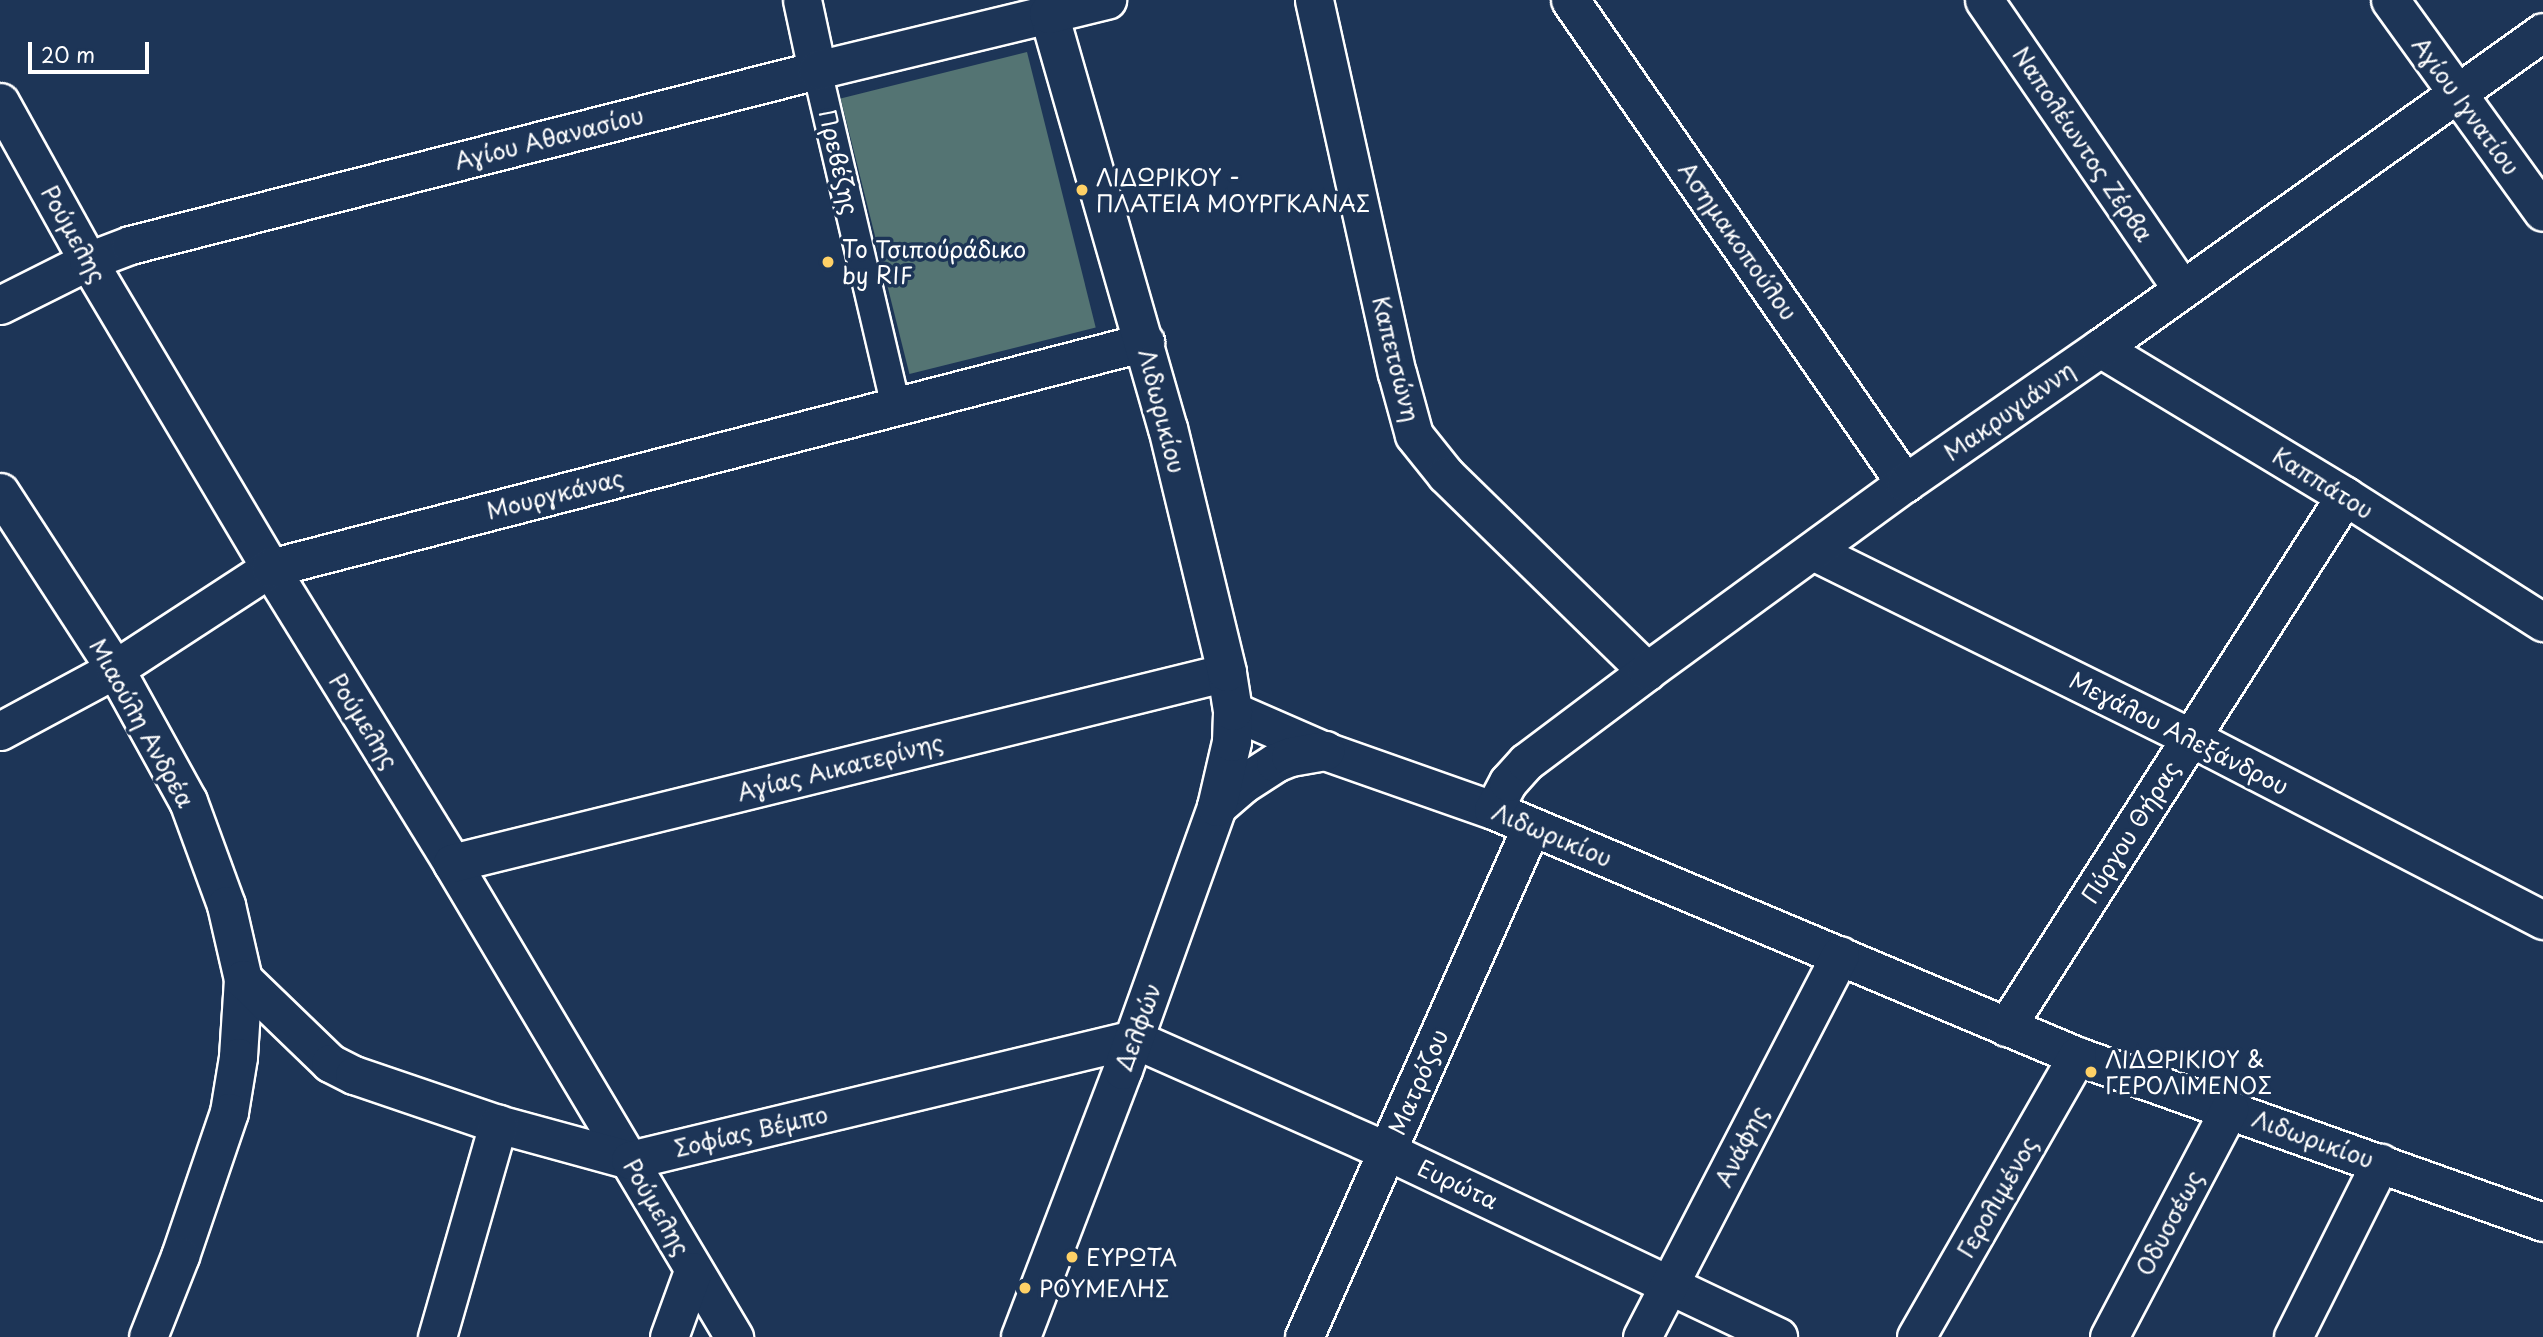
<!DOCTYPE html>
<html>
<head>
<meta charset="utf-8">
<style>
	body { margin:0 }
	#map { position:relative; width:2543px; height:1337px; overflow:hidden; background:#1d3557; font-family:"Playpen Sans",sans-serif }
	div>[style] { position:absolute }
	.green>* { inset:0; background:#547473; transform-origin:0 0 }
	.roads { filter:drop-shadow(2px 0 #fff) drop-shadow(-2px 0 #fff) drop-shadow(0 2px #fff) drop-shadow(0 -2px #fff) }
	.pedestrian>* { height:28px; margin:-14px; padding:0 14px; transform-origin:14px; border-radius:14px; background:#1d3557 }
	.minor>* { height:37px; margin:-18.5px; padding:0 18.5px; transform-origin:18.5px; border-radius:18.5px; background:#1d3557 }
	.tertiary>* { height:38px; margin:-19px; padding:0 19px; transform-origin:19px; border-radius:19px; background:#1d3557 }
	.dots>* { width:19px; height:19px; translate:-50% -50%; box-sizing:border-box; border:4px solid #1d3557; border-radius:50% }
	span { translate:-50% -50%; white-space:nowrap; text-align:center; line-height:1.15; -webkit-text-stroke:7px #1d3557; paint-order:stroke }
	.street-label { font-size:23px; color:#fff }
	.poi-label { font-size:23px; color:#fff }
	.left { translate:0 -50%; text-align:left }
	.scale { position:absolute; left:28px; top:42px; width:121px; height:32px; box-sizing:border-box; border:4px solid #fff; border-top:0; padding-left:9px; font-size:21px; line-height:24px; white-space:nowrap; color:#fff; -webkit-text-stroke:5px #1d3557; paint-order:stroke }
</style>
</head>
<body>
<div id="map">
	<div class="green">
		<i style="left:1027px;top:52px;width:284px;height:192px;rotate:76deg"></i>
	</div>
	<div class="roads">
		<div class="pedestrian">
			<i style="left:817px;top:70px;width:345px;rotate:76.8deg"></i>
		</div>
		<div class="minor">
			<i style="left:802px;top:0;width:72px;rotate:77.9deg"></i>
			<i style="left:1314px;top:0;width:382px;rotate:77.5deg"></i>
			<i style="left:1397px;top:373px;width:64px;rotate:74.7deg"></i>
			<i style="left:1414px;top:435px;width:51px;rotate:51.3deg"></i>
			<i style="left:1446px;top:475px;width:281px;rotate:44.3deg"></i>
			<i style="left:1570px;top:0;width:588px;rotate:55.26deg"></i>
			<i style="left:1984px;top:0;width:349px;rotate:55.6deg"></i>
			<i style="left:2390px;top:0;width:261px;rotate:54.2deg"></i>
			<i style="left:0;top:102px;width:182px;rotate:61deg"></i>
			<i style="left:88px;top:261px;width:357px;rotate:59.3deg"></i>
			<i style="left:270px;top:568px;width:347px;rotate:58.3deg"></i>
			<i style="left:452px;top:863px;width:552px;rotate:59.25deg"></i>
			<i style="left:0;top:305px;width:98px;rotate:-26.6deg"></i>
			<i style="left:88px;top:261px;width:45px;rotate:-20.9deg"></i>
			<i style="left:130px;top:245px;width:709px;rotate:-14.29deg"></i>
			<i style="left:817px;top:70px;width:239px;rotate:-13.6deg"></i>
			<i style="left:2100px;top:348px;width:286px;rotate:31.1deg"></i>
			<i style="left:2345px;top:496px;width:235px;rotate:32.5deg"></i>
			<i style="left:0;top:492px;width:211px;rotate:57deg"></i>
			<i style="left:115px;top:669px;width:151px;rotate:61.1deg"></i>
			<i style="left:188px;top:801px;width:111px;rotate:69.9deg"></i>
			<i style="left:226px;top:905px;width:76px;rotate:77.1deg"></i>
			<i style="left:243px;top:979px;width:78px;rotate:93.7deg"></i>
			<i style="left:238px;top:1057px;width:56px;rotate:99.3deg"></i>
			<i style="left:229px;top:1112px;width:152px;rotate:108.8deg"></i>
			<i style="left:180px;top:1256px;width:87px;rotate:111.6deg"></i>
			<i style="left:1813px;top:551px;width:420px;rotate:26.3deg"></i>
			<i style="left:2190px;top:737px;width:398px;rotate:27.4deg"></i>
			<i style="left:1233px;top:711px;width:100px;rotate:23.5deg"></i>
			<i style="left:1325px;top:751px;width:178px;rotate:19.4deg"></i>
			<i style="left:1493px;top:810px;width:634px;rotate:22.84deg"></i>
			<i style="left:2077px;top:1056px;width:495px;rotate:19.6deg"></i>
			<i style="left:0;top:731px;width:131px;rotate:-28.3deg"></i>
			<i style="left:115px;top:669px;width:185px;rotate:-33.1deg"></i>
			<i style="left:270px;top:568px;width:904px;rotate:-14.48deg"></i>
			<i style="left:1493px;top:810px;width:32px;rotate:-62deg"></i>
			<i style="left:1508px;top:782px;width:27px;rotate:-48deg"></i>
			<i style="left:1526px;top:762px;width:151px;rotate:-36.9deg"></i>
			<i style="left:1647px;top:671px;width:319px;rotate:-36.1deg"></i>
			<i style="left:1905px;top:483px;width:237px;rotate:-34.7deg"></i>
			<i style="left:2100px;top:348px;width:544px;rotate:-35.5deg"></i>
			<i style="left:452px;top:863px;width:798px;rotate:-13.84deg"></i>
			<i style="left:243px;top:979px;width:121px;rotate:44deg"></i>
			<i style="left:330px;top:1063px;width:27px;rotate:27deg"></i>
			<i style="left:354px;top:1075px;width:152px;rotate:18.8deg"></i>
			<i style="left:498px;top:1124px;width:137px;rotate:15.3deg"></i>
			<i style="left:630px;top:1160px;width:518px;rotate:-13.5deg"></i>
			<i style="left:1134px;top:1039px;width:277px;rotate:23.9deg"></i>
			<i style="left:1387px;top:1151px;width:433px;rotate:25.4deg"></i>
			<i style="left:2006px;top:1027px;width:630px;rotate:-57.45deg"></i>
			<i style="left:437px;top:1337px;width:222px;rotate:-74deg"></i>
			<i style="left:669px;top:1337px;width:70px;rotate:-70deg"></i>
			<i style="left:1304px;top:1337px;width:558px;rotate:-66.01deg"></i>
			<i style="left:1642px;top:1337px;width:430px;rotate:-62.6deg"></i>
			<i style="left:1916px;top:1337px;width:324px;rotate:-60.2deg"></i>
			<i style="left:2109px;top:1337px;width:258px;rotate:-62.2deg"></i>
			<i style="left:2293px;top:1337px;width:195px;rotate:-63.4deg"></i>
		</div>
		<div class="tertiary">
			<i style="left:1217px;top:807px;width:33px;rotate:-41deg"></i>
			<i style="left:1242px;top:785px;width:40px;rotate:-32.9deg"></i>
			<i style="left:1276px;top:763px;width:16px;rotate:-22deg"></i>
			<i style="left:1291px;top:757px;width:35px;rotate:-10deg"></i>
			<i style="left:1021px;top:1337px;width:286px;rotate:-69.1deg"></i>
			<i style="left:1123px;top:1070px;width:279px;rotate:-70.3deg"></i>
			<i style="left:1217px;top:807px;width:67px;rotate:-77deg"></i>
			<i style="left:1232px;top:742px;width:31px;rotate:-88deg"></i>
			<i style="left:1233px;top:711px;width:39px;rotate:-99deg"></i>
			<i style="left:1227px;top:672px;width:250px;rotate:-103.6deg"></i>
			<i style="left:1168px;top:429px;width:432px;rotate:-106deg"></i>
			<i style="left:1049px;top:14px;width:60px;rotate:-13.6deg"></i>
		</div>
	</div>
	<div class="dots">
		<i style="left:1082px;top:190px;background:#ffd166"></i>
		<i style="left:828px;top:262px;background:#ffd166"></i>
		<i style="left:2091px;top:1072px;background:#ffd166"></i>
		<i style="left:1072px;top:1257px;background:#ffd166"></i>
		<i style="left:1025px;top:1288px;background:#ffd166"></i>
	</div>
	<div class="street-label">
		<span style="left:2466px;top:106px;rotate:54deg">Αγίου Ιγνατίου</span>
		<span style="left:549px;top:138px;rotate:-14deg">Αγίου Αθανασίου</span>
		<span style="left:2083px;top:144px;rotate:56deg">Ναπολέωντος Ζέρβα</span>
		<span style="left:839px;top:162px;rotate:77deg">Πρεβέζης</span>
		<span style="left:74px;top:234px;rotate:61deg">Ρούμελης</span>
		<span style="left:1738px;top:241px;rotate:55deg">Ασημακοπούλου</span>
		<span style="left:1396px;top:359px;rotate:76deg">Καπετσώνη</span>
		<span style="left:1162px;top:411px;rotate:76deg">Λιδωρικίου</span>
		<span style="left:2009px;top:411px;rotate:-35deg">Μακρυγιάννη</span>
		<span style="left:2323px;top:483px;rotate:32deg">Καππάτου</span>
		<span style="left:555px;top:494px;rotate:-14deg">Μουργκάνας</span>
		<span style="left:364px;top:721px;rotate:58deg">Ρούμελης</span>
		<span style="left:142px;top:723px;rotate:61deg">Μιαούλη Ανδρέα</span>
		<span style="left:2179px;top:733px;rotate:27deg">Μεγάλου Αλεξάνδρου</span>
		<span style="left:840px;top:767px;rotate:-14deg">Αγίας Αικατερίνης</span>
		<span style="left:2130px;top:832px;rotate:-58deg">Πύργου Θήρας</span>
		<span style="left:1552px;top:835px;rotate:23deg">Λιδωρικίου</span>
		<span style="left:1138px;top:1027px;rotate:-70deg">Δελφών</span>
		<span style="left:1418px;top:1082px;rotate:-66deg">Ματρόζου</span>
		<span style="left:751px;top:1131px;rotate:-13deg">Σοφίας Βέμπο</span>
		<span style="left:2313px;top:1139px;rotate:20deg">Λιδωρικίου</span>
		<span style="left:1741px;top:1146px;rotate:-63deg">Ανάφης</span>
		<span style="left:1458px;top:1184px;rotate:25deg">Ευρώτα</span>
		<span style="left:1997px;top:1197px;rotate:-60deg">Γερολιμένος</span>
		<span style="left:657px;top:1207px;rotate:60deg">Ρούμελης</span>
		<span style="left:2169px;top:1223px;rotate:-62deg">Οδυσσέως</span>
	</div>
	<div class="poi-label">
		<span class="left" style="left:1096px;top:190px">ΛΙΔΩΡΙΚΟΥ -<br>ΠΛΑΤΕΙΑ ΜΟΥΡΓΚΑΝΑΣ</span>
		<span class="left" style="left:842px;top:262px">To Τσιπούράδικο<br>by RIF</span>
		<span class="left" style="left:2105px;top:1072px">ΛΙΔΩΡΙΚΙΟΥ &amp;<br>ΓΕΡΟΛΙΜΕΝΟΣ</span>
		<span class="left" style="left:1086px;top:1257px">ΕΥΡΏΤΑ</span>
		<span class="left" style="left:1039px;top:1288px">ΡΟΥΜΕΛΗΣ</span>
	</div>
	<div class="scale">20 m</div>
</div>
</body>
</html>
